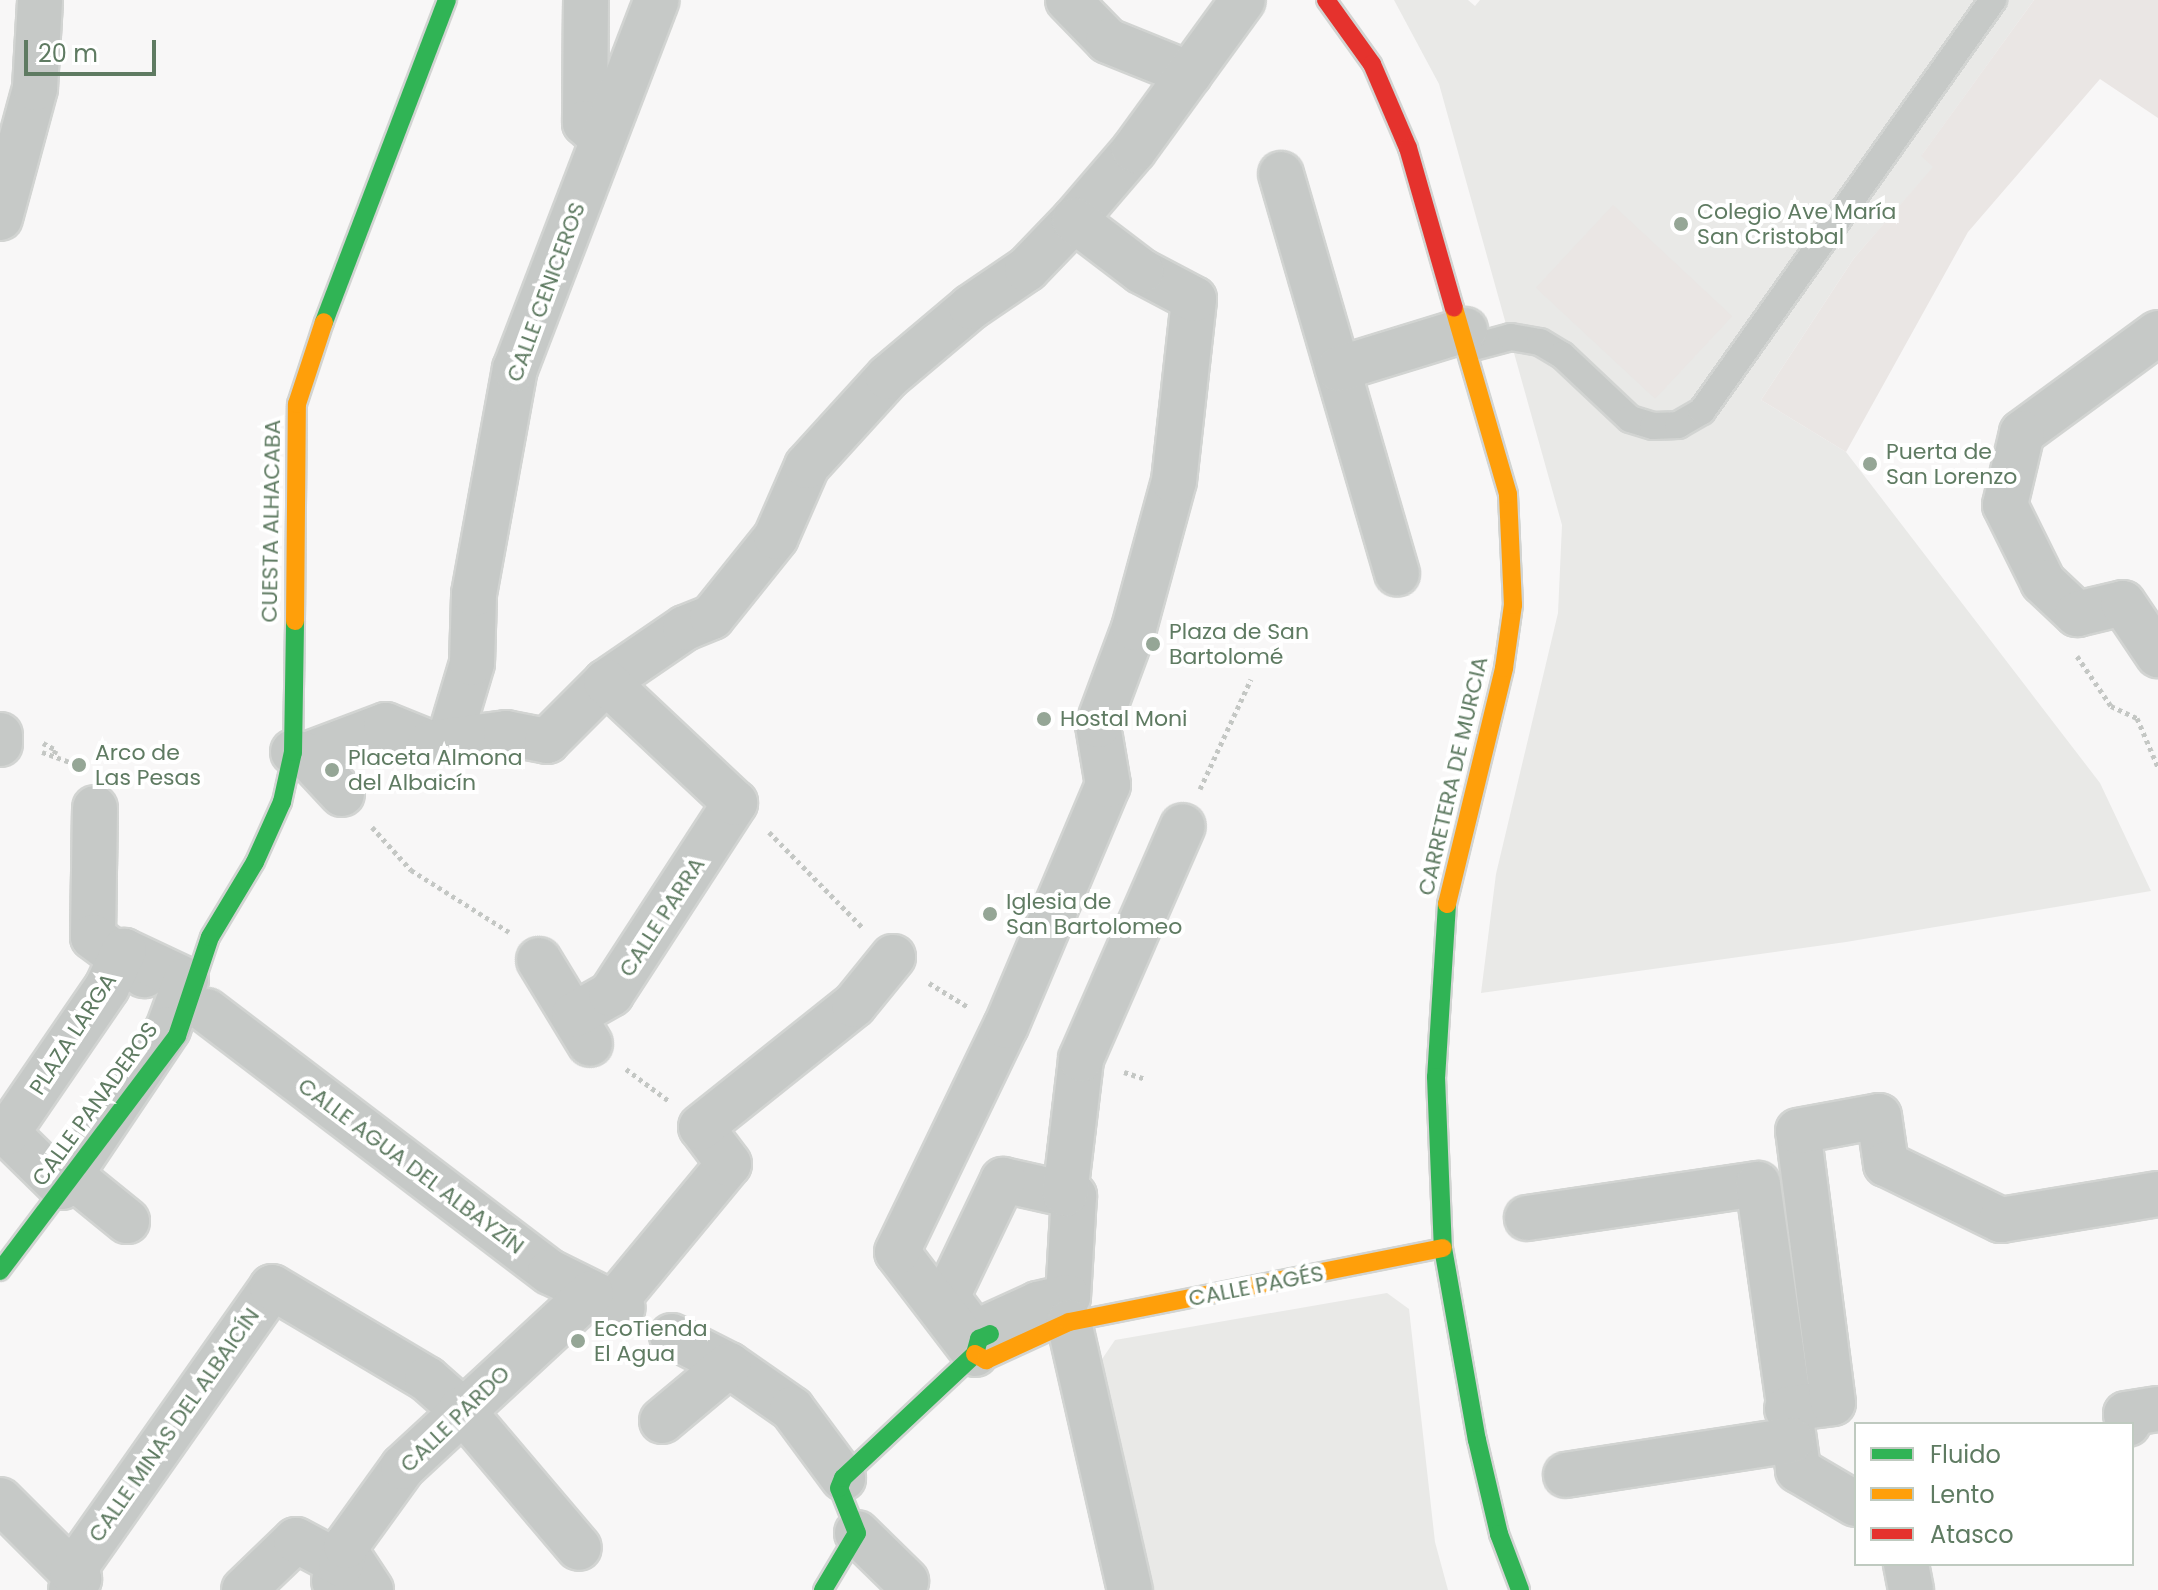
<!DOCTYPE html>
<html>
<head>
<meta charset="utf-8">
<style>
	body { margin:0 }
	#map { position:relative; width:2158px; height:1590px; overflow:hidden; background:#f8f7f7; font-family:Poppins,sans-serif }
	div>[style] { position:absolute }
	.built>* { inset:0; background:#e9e9e7 }
	.green>* { inset:0; background:#eae6e4; transform-origin:0 0 }
	.path>* { height:5px; margin-top:-2.5px; transform-origin:0; background:repeating-linear-gradient(90deg,#c4c7c4 0 4px,transparent 0 8px) }
	.roads { filter:drop-shadow(2px 0 #d2d4d2) drop-shadow(-2px 0 #d2d4d2) drop-shadow(0 2px #d2d4d2) drop-shadow(0 -2px #d2d4d2) }
	.lane>* { height:26px; margin:-13px; padding:0 13px; transform-origin:13px; border-radius:13px; background:#c6c9c7 }
	.street>* { height:44px; margin:-22px; padding:0 22px; transform-origin:22px; border-radius:22px; background:#c6c9c7 }
	.fast>* { height:18px; margin:-9px; padding:0 9px; transform-origin:9px; border-radius:9px; background:#30b455 }
	.slow>* { height:18px; margin:-9px; padding:0 9px; transform-origin:9px; border-radius:9px; background:#ff9f0a }
	.jam>* { height:18px; margin:-9px; padding:0 9px; transform-origin:9px; border-radius:9px; background:#e5322d }
	.dots>* { width:22px; height:22px; translate:-50% -50%; box-sizing:border-box; border:4px solid #fff; border-radius:50% }
	span { translate:-50% -50%; white-space:nowrap; text-align:center; line-height:1.15; -webkit-text-stroke:8px #fff; paint-order:stroke }
	.poi-label { font-size:22px; color:#5f7b62 }
	.left { translate:0 -50%; text-align:left }
	.street-label { font-size:22px; color:#5f7b62 }
	.legend { position:absolute; left:1854px; top:1422px; width:280px; height:144px; box-sizing:border-box; background:#fff; border:2px solid #bfcac0; margin:0; padding:10px 14px; list-style:none; font-size:24px; color:#5f7b62 }
	.legend li { display:flex; align-items:center; gap:16px; height:40px }
	.legend b { width:40px; border:2px solid #bfcac0 }
	.scale { position:absolute; left:24px; top:40px; width:132px; height:36px; box-sizing:border-box; border:4px solid #5f7b62; border-top:0; padding-left:10px; font-size:24px; line-height:28px; white-space:nowrap; color:#5f7b62; -webkit-text-stroke:6px #fff; paint-order:stroke }
</style>
</head>
<body>
<div id="map">
	<div class="built">
		<i style="clip-path:polygon(1394px 0,1468px 0,1475px 6px,1480px 0,2034px 0,1922px 155px,1934px 167px,1854px 258px,1761px 400px,1846px 452px,2100px 783px,2151px 891px,1846px 942px,1481px 993px,1496px 874px,1558px 613px,1562px 525px,1439px 84px)"></i>
		<i style="clip-path:polygon(1387px 1293px,1409px 1309px,1435px 1542px,1448px 1590px,1146px 1590px,1098px 1365px,1115px 1340px)"></i>
	</div>
	<div class="green">
		<i style="clip-path:polygon(2034px 0,2158px 0,2158px 118px,2100px 79px,1968px 232px,1846px 452px,1761px 400px,1854px 258px,1933px 167px,1921px 156px)"></i>
		<i style="left:1613px;top:205px;width:163px;height:113px;rotate:43deg"></i>
	</div>
	<div class="path">
		<i style="left:2077px;top:656px;width:60px;rotate:55.8deg"></i>
		<i style="left:2111px;top:706px;width:29px;rotate:25deg"></i>
		<i style="left:2137px;top:718px;width:53px;rotate:66.8deg"></i>
		<i style="left:43px;top:743px;width:15px;rotate:28deg"></i>
		<i style="left:56px;top:750px;width:7px;rotate:117deg"></i>
		<i style="left:42px;top:752px;width:41px;rotate:19.7deg"></i>
		<i style="left:1200px;top:789px;width:121px;rotate:-65.1deg"></i>
		<i style="left:372px;top:827px;width:58px;rotate:47.8deg"></i>
		<i style="left:411px;top:870px;width:116px;rotate:32.3deg"></i>
		<i style="left:769px;top:832px;width:134px;rotate:45.6deg"></i>
		<i style="left:929px;top:983px;width:46px;rotate:31.6deg"></i>
		<i style="left:626px;top:1069px;width:54px;rotate:36.7deg"></i>
		<i style="left:1124px;top:1072px;width:23px;rotate:18deg"></i>
	</div>
	<div class="roads">
		<div class="lane">
			<i style="left:1470px;top:348px;width:42px;rotate:-15deg"></i>
			<i style="left:1511px;top:337px;width:29px;rotate:10deg"></i>
			<i style="left:1540px;top:342px;width:26px;rotate:31deg"></i>
			<i style="left:1562px;top:355px;width:93px;rotate:43.3deg"></i>
			<i style="left:1630px;top:419px;width:24px;rotate:17deg"></i>
			<i style="left:1653px;top:426px;width:25px;rotate:-2deg"></i>
			<i style="left:1678px;top:425px;width:28px;rotate:-30deg"></i>
			<i style="left:1702px;top:411px;width:504px;rotate:-54.7deg"></i>
		</div>
		<div class="street">
			<i style="left:586px;top:0;width:123px;rotate:90.5deg"></i>
			<i style="left:585px;top:123px;width:24px;rotate:42deg"></i>
			<i style="left:1068px;top:0;width:57px;rotate:45.7deg"></i>
			<i style="left:1108px;top:41px;width:88px;rotate:21.9deg"></i>
			<i style="left:1281px;top:174px;width:416px;rotate:73.8deg"></i>
			<i style="left:0;top:218px;width:135px;rotate:-74.9deg"></i>
			<i style="left:35px;top:88px;width:88px;rotate:-86.7deg"></i>
			<i style="left:2158px;top:333px;width:169px;rotate:143.7deg"></i>
			<i style="left:2022px;top:433px;width:74px;rotate:103.3deg"></i>
			<i style="left:2005px;top:505px;width:86px;rotate:63.7deg"></i>
			<i style="left:2043px;top:582px;width:47px;rotate:43.3deg"></i>
			<i style="left:2077px;top:614px;width:47px;rotate:-13.4deg"></i>
			<i style="left:2123px;top:603px;width:63px;rotate:56.1deg"></i>
			<i style="left:1338px;top:369px;width:133px;rotate:-17.1deg"></i>
			<i style="left:0;top:735px;width:9px;rotate:90deg"></i>
			<i style="left:450px;top:737px;width:77px;rotate:-73.4deg"></i>
			<i style="left:472px;top:663px;width:69px;rotate:-88.3deg"></i>
			<i style="left:474px;top:594px;width:229px;rotate:-79.7deg"></i>
			<i style="left:515px;top:369px;width:395px;rotate:-69deg"></i>
			<i style="left:293px;top:752px;width:13px;rotate:13deg"></i>
			<i style="left:306px;top:755px;width:85px;rotate:-20.6deg"></i>
			<i style="left:386px;top:725px;width:48px;rotate:22.2deg"></i>
			<i style="left:430px;top:743px;width:77px;rotate:-7.5deg"></i>
			<i style="left:506px;top:733px;width:42px;rotate:11deg"></i>
			<i style="left:547px;top:741px;width:83px;rotate:-45deg"></i>
			<i style="left:606px;top:682px;width:96px;rotate:-34.4deg"></i>
			<i style="left:685px;top:628px;width:29px;rotate:-22deg"></i>
			<i style="left:712px;top:617px;width:102px;rotate:-51.3deg"></i>
			<i style="left:776px;top:537px;width:77px;rotate:-66.4deg"></i>
			<i style="left:807px;top:466px;width:120px;rotate:-47.7deg"></i>
			<i style="left:888px;top:377px;width:109px;rotate:-40.1deg"></i>
			<i style="left:971px;top:307px;width:68px;rotate:-34.2deg"></i>
			<i style="left:1027px;top:269px;width:68px;rotate:-46.2deg"></i>
			<i style="left:1074px;top:220px;width:92px;rotate:-49.4deg"></i>
			<i style="left:1134px;top:150px;width:185px;rotate:-54deg"></i>
			<i style="left:306px;top:755px;width:53px;rotate:47.3deg"></i>
			<i style="left:95px;top:808px;width:129px;rotate:90.9deg"></i>
			<i style="left:93px;top:937px;width:64px;rotate:36.7deg"></i>
			<i style="left:124px;top:951px;width:68px;rotate:25.1deg"></i>
			<i style="left:186px;top:980px;width:52px;rotate:110.2deg"></i>
			<i style="left:168px;top:1029px;width:190px;rotate:123.9deg"></i>
			<i style="left:62px;top:1187px;width:77px;rotate:-135.5deg"></i>
			<i style="left:7px;top:1133px;width:177px;rotate:-55.6deg"></i>
			<i style="left:107px;top:987px;width:40px;rotate:-65deg"></i>
			<i style="left:539px;top:960px;width:98px;rotate:58.7deg"></i>
			<i style="left:207px;top:1011px;width:431px;rotate:37.3deg"></i>
			<i style="left:550px;top:1272px;width:81px;rotate:26.3deg"></i>
			<i style="left:574px;top:1015px;width:43px;rotate:-29.6deg"></i>
			<i style="left:611px;top:994px;width:228px;rotate:-57deg"></i>
			<i style="left:735px;top:803px;width:177px;rotate:-136.8deg"></i>
			<i style="left:1003px;top:1180px;width:73px;rotate:12.7deg"></i>
			<i style="left:1074px;top:1196px;width:101px;rotate:93.4deg"></i>
			<i style="left:1068px;top:1297px;width:31px;rotate:167deg"></i>
			<i style="left:1038px;top:1304px;width:70px;rotate:155.6deg"></i>
			<i style="left:974px;top:1333px;width:45px;rotate:-126.9deg"></i>
			<i style="left:947px;top:1297px;width:130px;rotate:-64.4deg"></i>
			<i style="left:79px;top:1182px;width:62px;rotate:39.1deg"></i>
			<i style="left:1065px;top:1194px;width:136px;rotate:-83.2deg"></i>
			<i style="left:1081px;top:1059px;width:254px;rotate:-66.4deg"></i>
			<i style="left:1527px;top:1218px;width:233px;rotate:-8.4deg"></i>
			<i style="left:1758px;top:1184px;width:289px;rotate:82deg"></i>
			<i style="left:1798px;top:1470px;width:67px;rotate:30.4deg"></i>
			<i style="left:614px;top:1303px;width:180px;rotate:-50.4deg"></i>
			<i style="left:729px;top:1164px;width:46px;rotate:-127.1deg"></i>
			<i style="left:701px;top:1127px;width:196px;rotate:-38.6deg"></i>
			<i style="left:854px;top:1005px;width:62px;rotate:-50.9deg"></i>
			<i style="left:1069px;top:1322px;width:275px;rotate:77.2deg"></i>
			<i style="left:672px;top:1336px;width:64px;rotate:27deg"></i>
			<i style="left:729px;top:1365px;width:77px;rotate:34.9deg"></i>
			<i style="left:792px;top:1409px;width:86px;rotate:53.5deg"></i>
			<i style="left:975px;top:1354px;width:128px;rotate:-127.4deg"></i>
			<i style="left:897px;top:1252px;width:251px;rotate:-64.3deg"></i>
			<i style="left:1006px;top:1026px;width:262px;rotate:-67.1deg"></i>
			<i style="left:1108px;top:785px;width:61px;rotate:-99.5deg"></i>
			<i style="left:1098px;top:725px;width:103px;rotate:-69.6deg"></i>
			<i style="left:1134px;top:628px;width:152px;rotate:-74.8deg"></i>
			<i style="left:1174px;top:481px;width:183px;rotate:-83.7deg"></i>
			<i style="left:1194px;top:299px;width:60px;rotate:-152.2deg"></i>
			<i style="left:1141px;top:271px;width:84px;rotate:-142.7deg"></i>
			<i style="left:1787px;top:1409px;width:46px;rotate:-7.4deg"></i>
			<i style="left:1833px;top:1403px;width:274px;rotate:-97.3deg"></i>
			<i style="left:1798px;top:1131px;width:82px;rotate:-10.5deg"></i>
			<i style="left:1879px;top:1116px;width:49px;rotate:81.7deg"></i>
			<i style="left:1886px;top:1164px;width:128px;rotate:26deg"></i>
			<i style="left:2001px;top:1220px;width:159px;rotate:-9.4deg"></i>
			<i style="left:662px;top:1421px;width:87px;rotate:-39.9deg"></i>
			<i style="left:2128px;top:1424px;width:10px;rotate:-101deg"></i>
			<i style="left:2126px;top:1414px;width:32px;rotate:-9deg"></i>
			<i style="left:1566px;top:1475px;width:228px;rotate:-8.8deg"></i>
			<i style="left:0;top:1500px;width:102px;rotate:45deg"></i>
			<i style="left:857px;top:1533px;width:69px;rotate:44.4deg"></i>
			<i style="left:1906px;top:1564px;width:26px;rotate:79deg"></i>
			<i style="left:334px;top:1581px;width:30px;rotate:-62deg"></i>
			<i style="left:348px;top:1555px;width:42px;rotate:56.7deg"></i>
			<i style="left:71px;top:1590px;width:14px;rotate:-54deg"></i>
			<i style="left:79px;top:1579px;width:10px;rotate:-135deg"></i>
			<i style="left:72px;top:1572px;width:348px;rotate:-54.9deg"></i>
			<i style="left:272px;top:1287px;width:180px;rotate:30.7deg"></i>
			<i style="left:427px;top:1379px;width:45px;rotate:41.4deg"></i>
			<i style="left:461px;top:1409px;width:182px;rotate:49.7deg"></i>
			<i style="left:244px;top:1590px;width:72px;rotate:-43.9deg"></i>
			<i style="left:296px;top:1540px;width:51px;rotate:28.1deg"></i>
			<i style="left:341px;top:1564px;width:19px;rotate:-74deg"></i>
			<i style="left:346px;top:1546px;width:97px;rotate:-54.2deg"></i>
			<i style="left:403px;top:1467px;width:256px;rotate:-42.8deg"></i>
		</div>
		<div class="fast">
			<i style="left:324px;top:322px;width:345px;rotate:-69.1deg"></i>
			<i style="left:1447px;top:904px;width:173px;rotate:93.6deg"></i>
			<i style="left:1436px;top:1077px;width:171px;rotate:87.7deg"></i>
			<i style="left:1443px;top:1248px;width:195px;rotate:80deg"></i>
			<i style="left:1477px;top:1440px;width:97px;rotate:76.8deg"></i>
			<i style="left:1499px;top:1534px;width:60px;rotate:69.4deg"></i>
			<i style="left:0;top:1271px;width:294px;rotate:-53deg"></i>
			<i style="left:177px;top:1036px;width:104px;rotate:-71.6deg"></i>
			<i style="left:210px;top:937px;width:87px;rotate:-59deg"></i>
			<i style="left:255px;top:862px;width:66px;rotate:-65.8deg"></i>
			<i style="left:282px;top:802px;width:51px;rotate:-77.6deg"></i>
			<i style="left:293px;top:752px;width:131px;rotate:-89.1deg"></i>
			<i style="left:823px;top:1590px;width:66px;rotate:-59.2deg"></i>
			<i style="left:857px;top:1533px;width:48px;rotate:-111.8deg"></i>
			<i style="left:839px;top:1488px;width:11px;rotate:-68deg"></i>
			<i style="left:843px;top:1478px;width:181px;rotate:-43.2deg"></i>
			<i style="left:975px;top:1354px;width:16px;rotate:-75deg"></i>
			<i style="left:979px;top:1339px;width:12px;rotate:-24deg"></i>
		</div>
		<div class="slow">
			<i style="left:295px;top:621px;width:217px;rotate:-89.5deg"></i>
			<i style="left:297px;top:404px;width:86px;rotate:-71.8deg"></i>
			<i style="left:1447px;top:904px;width:243px;rotate:-76.4deg"></i>
			<i style="left:1504px;top:668px;width:64px;rotate:-81.9deg"></i>
			<i style="left:1513px;top:605px;width:111px;rotate:-92.6deg"></i>
			<i style="left:1508px;top:494px;width:194px;rotate:-106.2deg"></i>
			<i style="left:975px;top:1354px;width:13px;rotate:29deg"></i>
			<i style="left:986px;top:1360px;width:91px;rotate:-24.6deg"></i>
			<i style="left:1069px;top:1322px;width:381px;rotate:-11.2deg"></i>
		</div>
		<div class="jam">
			<i style="left:1326px;top:0;width:79px;rotate:54.3deg"></i>
			<i style="left:1372px;top:64px;width:91px;rotate:66.8deg"></i>
			<i style="left:1408px;top:148px;width:166px;rotate:74deg"></i>
		</div>
	</div>
	<div class="dots">
		<i style="left:1681px;top:224px;background:#95a696"></i>
		<i style="left:1870px;top:464px;background:#95a696"></i>
		<i style="left:1153px;top:644px;background:#95a696"></i>
		<i style="left:1044px;top:719px;background:#95a696"></i>
		<i style="left:79px;top:765px;background:#95a696"></i>
		<i style="left:332px;top:770px;background:#95a696"></i>
		<i style="left:990px;top:914px;background:#95a696"></i>
		<i style="left:578px;top:1341px;background:#95a696"></i>
	</div>
	<div class="poi-label">
		<span class="left" style="left:1697px;top:224px">Colegio Ave María<br>San Cristobal</span>
		<span class="left" style="left:1886px;top:464px">Puerta de<br>San Lorenzo</span>
		<span class="left" style="left:1169px;top:644px">Plaza de San<br>Bartolomé</span>
		<span class="left" style="left:1060px;top:719px">Hostal Moni</span>
		<span class="left" style="left:95px;top:765px">Arco de<br>Las Pesas</span>
		<span class="left" style="left:348px;top:770px">Placeta Almona<br>del Albaicín</span>
		<span class="left" style="left:1006px;top:914px">Iglesia de<br>San Bartolomeo</span>
		<span class="left" style="left:594px;top:1341px">EcoTienda<br>El Agua</span>
	</div>
	<div class="street-label">
		<span style="left:546px;top:292px;rotate:-70deg">CALLE CENICEROS</span>
		<span style="left:271px;top:521px;rotate:-89deg">CUESTA ALHACABA</span>
		<span style="left:1453px;top:776px;rotate:-77deg">CARRETERA DE MURCIA</span>
		<span style="left:662px;top:917px;rotate:-57deg">CALLE PARRA</span>
		<span style="left:73px;top:1034px;rotate:-57deg">PLAZA LARGA</span>
		<span style="left:95px;top:1104px;rotate:-54deg">CALLE PANADEROS</span>
		<span style="left:411px;top:1166px;rotate:37deg">CALLE AGUA DEL ALBAYZÍN</span>
		<span style="left:1256px;top:1286px;rotate:-11deg">CALLE PAGÉS</span>
		<span style="left:455px;top:1419px;rotate:-44deg">CALLE PARDO</span>
		<span style="left:174px;top:1425px;rotate:-55deg">CALLE MINAS DEL ALBAICÍN</span>
	</div>
	<ul class="legend">
	<li><b style="height:10px;background:#30b455"></b>Fluido</li>
	<li><b style="height:10px;background:#ff9f0a"></b>Lento</li>
	<li><b style="height:10px;background:#e5322d"></b>Atasco</li>
	</ul>
	<div class="scale">20 m</div>
</div>
</body>
</html>
